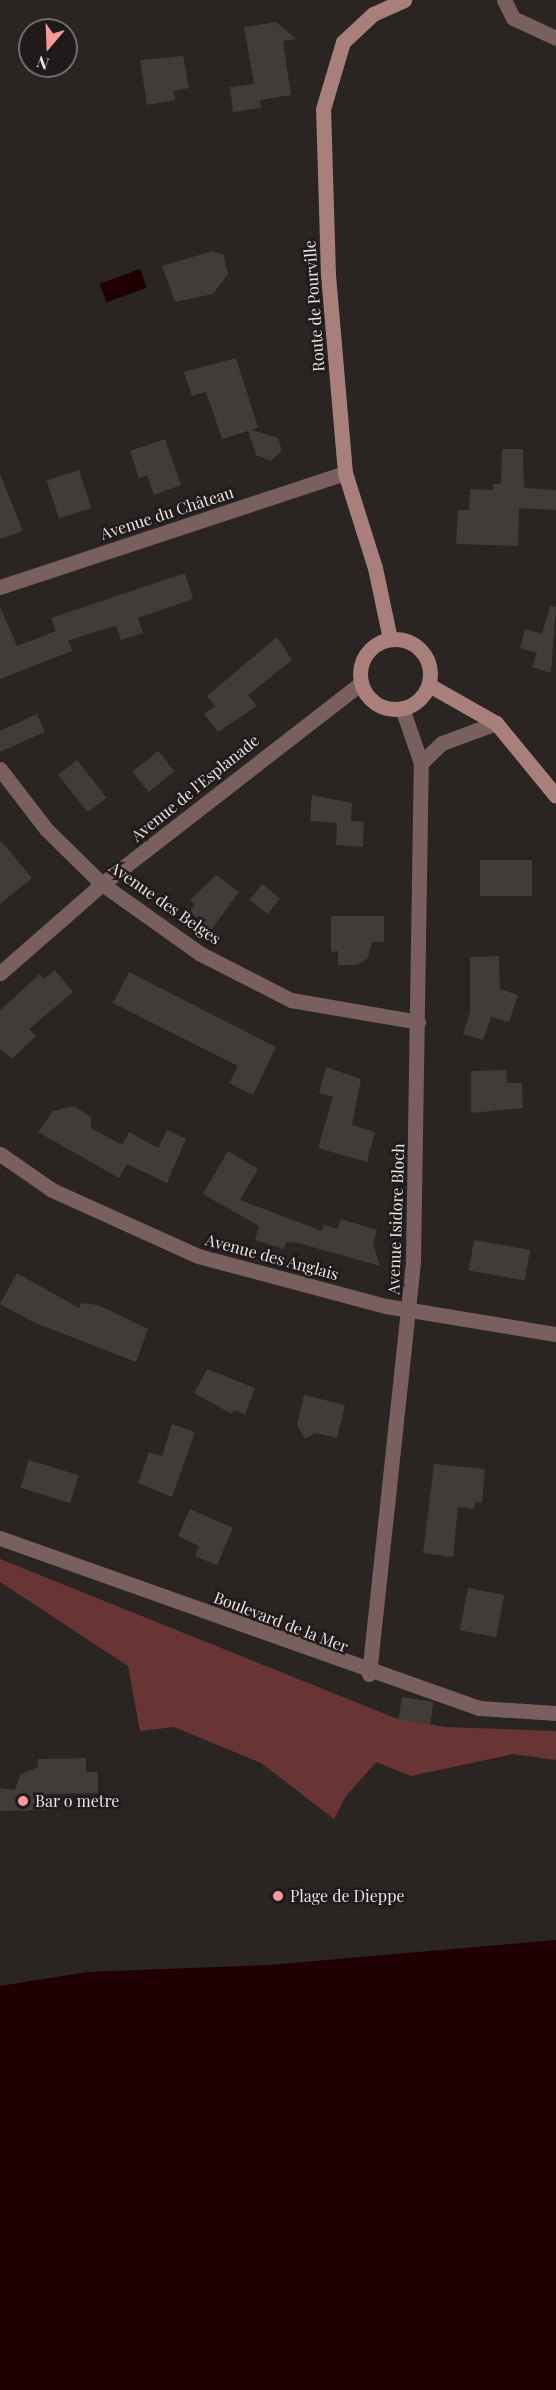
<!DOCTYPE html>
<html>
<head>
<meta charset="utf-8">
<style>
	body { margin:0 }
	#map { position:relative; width:556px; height:2390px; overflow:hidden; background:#2a2423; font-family:"Playfair Display",serif }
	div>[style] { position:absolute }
	.green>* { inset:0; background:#693534 }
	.water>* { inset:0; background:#200002; transform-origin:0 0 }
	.building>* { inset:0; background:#413b3a; transform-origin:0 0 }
	.minor>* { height:15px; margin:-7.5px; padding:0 7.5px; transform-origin:7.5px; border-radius:7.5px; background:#795f5d }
	.secondary>* { height:15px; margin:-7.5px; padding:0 7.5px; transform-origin:7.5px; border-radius:7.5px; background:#a97f7c }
	.secondary>.ring { margin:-7.5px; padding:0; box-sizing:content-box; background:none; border:15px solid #a97f7c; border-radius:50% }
	.dots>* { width:16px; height:16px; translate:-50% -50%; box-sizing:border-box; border:3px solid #201a1a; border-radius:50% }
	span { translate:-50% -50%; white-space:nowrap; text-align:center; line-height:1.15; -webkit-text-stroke:5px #201a1a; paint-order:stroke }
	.street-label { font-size:16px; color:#e9e5e5 }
	.poi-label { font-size:16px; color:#e9e5e5 }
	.left { translate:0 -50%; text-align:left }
	.north { position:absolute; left:18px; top:18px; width:60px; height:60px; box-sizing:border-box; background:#201a1a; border:2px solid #706b6b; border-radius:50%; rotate:199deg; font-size:16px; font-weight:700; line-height:24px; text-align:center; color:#e9e5e5 }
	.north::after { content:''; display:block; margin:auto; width:21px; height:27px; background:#f59b97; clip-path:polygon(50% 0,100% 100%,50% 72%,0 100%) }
</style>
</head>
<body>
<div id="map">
	<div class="green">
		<i style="clip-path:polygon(0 1559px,395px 1718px,445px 1727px,556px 1731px,556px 1760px,513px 1754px,411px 1776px,376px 1762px,346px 1796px,334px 1819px,261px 1763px,174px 1727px,140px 1731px,128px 1666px,0 1582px)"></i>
	</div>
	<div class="water">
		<i style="left:140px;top:269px;width:20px;height:43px;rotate:70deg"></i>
		<i style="clip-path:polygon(556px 1940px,556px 2390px,0 2390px,0 1986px,87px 1972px,269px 1965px)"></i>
	</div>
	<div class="building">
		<i style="clip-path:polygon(276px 22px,296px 39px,283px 41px,291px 95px,260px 100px,261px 108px,233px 112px,230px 87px,254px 84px,244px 27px)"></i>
		<i style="clip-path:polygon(183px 56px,189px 88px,173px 91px,175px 100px,147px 105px,140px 60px)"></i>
		<i style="clip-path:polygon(213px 251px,224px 255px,228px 274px,213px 294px,175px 302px,162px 266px)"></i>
		<i style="clip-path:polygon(236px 358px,258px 427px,252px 430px,278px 438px,282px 451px,271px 461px,256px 455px,248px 431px,222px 439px,206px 392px,192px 396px,184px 372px)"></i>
		<i style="clip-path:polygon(165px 439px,181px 485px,154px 495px,147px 475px,139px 478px,130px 451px)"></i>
		<i style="clip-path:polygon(502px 449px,523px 449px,524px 488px,556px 490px,556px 510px,519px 508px,518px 546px,456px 544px,458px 510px,469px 510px,470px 489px,493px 490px,493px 484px,501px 484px)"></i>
		<i style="left:79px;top:470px;width:40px;height:34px;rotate:72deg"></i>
		<i style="clip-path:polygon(0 474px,23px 531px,0 539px)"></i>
		<i style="clip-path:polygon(185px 573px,193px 599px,138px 618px,143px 633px,121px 640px,116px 626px,94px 632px,68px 641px,72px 651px,0 679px,0 607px,17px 646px,56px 631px,51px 618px)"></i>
		<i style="clip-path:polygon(550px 606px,556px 607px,551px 673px,532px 667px,537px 653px,520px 648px,525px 629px,542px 634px)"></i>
		<i style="clip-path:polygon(277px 637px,292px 660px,248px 695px,257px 706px,218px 732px,204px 714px,215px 706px,207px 696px)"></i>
		<i style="clip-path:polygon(37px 714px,45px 732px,0 752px,0 731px)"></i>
		<i style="left:158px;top:751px;width:26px;height:33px;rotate:51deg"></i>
		<i style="left:77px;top:760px;width:48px;height:24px;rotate:52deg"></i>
		<i style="clip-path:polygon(312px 795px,352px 803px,351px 821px,364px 822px,363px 847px,336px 845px,337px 823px,310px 821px)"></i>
		<i style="clip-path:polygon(0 840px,32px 878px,0 904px)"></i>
		<i style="left:480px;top:860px;width:52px;height:36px"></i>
		<i style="clip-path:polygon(216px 875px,239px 892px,211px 930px,190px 912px,195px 904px,190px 900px)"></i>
		<i style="left:262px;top:884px;width:23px;height:20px;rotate:38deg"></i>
		<i style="clip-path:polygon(331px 916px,384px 916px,384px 942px,372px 942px,368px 958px,358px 965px,338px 965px,338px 951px,331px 952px)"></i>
		<i style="clip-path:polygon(499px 956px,500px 989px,518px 995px,509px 1022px,491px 1017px,483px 1040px,463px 1034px,470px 1012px,470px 957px)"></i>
		<i style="clip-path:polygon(55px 970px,73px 992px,29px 1029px,36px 1036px,12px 1059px,0 1049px,0 1010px,40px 974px,44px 979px)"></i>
		<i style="clip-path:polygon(129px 972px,276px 1047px,253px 1095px,229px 1083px,238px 1066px,113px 1003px)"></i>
		<i style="clip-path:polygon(326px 1067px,361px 1079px,352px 1125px,375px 1132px,367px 1162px,318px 1148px,333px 1097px,319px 1093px)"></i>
		<i style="clip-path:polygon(506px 1070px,507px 1083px,522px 1083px,523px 1108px,471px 1113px,471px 1071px)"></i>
		<i style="clip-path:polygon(74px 1106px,91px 1117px,91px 1128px,122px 1145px,129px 1132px,158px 1148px,167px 1130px,186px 1139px,167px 1183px,127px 1164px,119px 1178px,38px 1132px,53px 1111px)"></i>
		<i style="clip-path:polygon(228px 1151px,258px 1169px,240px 1200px,322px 1231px,324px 1225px,338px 1229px,341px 1219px,377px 1230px,373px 1244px,380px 1266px,298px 1243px,286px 1242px,284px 1249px,255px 1240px,259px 1226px,203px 1194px)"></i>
		<i style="left:474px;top:1240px;width:57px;height:31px;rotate:10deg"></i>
		<i style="clip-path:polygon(17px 1273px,79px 1308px,81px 1303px,98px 1305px,148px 1329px,136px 1362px,33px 1322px,0 1304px)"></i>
		<i style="clip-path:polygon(207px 1369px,255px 1388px,245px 1414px,234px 1410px,232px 1414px,194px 1393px)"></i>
		<i style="clip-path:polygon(304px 1395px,345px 1405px,337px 1438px,315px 1433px,305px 1439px,297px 1425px)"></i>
		<i style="clip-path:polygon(172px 1424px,195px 1432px,172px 1497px,138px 1483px,149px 1452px,162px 1456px)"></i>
		<i style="left:29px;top:1460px;width:52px;height:29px;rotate:17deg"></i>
		<i style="clip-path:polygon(434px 1464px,485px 1469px,482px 1503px,475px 1502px,474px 1509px,458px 1507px,453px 1557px,423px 1553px)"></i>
		<i style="clip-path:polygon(190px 1509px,233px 1528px,217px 1565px,195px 1556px,199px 1546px,178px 1536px)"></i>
		<i style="left:468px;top:1588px;width:37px;height:43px;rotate:11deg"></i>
		<i style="left:402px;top:1697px;width:32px;height:23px;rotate:9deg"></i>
		<i style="clip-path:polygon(86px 1758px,86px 1772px,98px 1772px,98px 1793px,46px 1794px,46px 1810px,0 1811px,0 1788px,15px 1790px,20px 1775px,38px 1767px,38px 1759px)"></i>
	</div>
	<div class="minor">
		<i style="left:504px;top:0;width:20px;rotate:63deg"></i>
		<i style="left:513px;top:18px;width:47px;rotate:24.9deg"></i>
		<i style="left:0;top:587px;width:363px;rotate:-18.3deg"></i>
		<i style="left:421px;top:763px;width:29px;rotate:-44deg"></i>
		<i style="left:442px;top:743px;width:58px;rotate:-20.3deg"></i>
		<i style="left:0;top:769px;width:76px;rotate:52.5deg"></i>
		<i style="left:46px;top:829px;width:78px;rotate:44.5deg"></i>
		<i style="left:102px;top:884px;width:119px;rotate:35.4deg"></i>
		<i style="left:199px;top:953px;width:103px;rotate:27.1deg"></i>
		<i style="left:291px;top:1000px;width:129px;rotate:9.8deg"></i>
		<i style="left:0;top:973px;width:135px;rotate:-41.1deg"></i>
		<i style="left:102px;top:884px;width:328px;rotate:-37.8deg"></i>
		<i style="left:0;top:1154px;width:63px;rotate:34.7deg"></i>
		<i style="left:52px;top:1190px;width:160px;rotate:24.3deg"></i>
		<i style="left:198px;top:1256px;width:195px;rotate:14.9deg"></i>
		<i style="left:386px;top:1306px;width:172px;rotate:9.4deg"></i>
		<i style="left:0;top:1538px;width:508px;rotate:19.54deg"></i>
		<i style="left:479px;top:1708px;width:77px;rotate:3.7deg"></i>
		<i style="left:369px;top:1674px;width:415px;rotate:-83.9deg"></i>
		<i style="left:413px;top:1261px;width:498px;rotate:-89.1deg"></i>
		<i style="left:421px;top:763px;width:58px;rotate:-109.1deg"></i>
	</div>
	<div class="secondary">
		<i style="left:390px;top:639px;width:73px;rotate:-101.9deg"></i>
		<i style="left:375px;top:568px;width:100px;rotate:-107.5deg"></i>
		<i style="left:345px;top:473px;width:199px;rotate:-94.9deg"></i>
		<i style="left:328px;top:275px;width:166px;rotate:-91.7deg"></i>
		<i style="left:323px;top:109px;width:70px;rotate:-73.4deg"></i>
		<i style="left:343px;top:42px;width:41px;rotate:-43deg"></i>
		<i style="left:373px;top:14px;width:34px;rotate:-24deg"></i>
		<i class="ring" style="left:360px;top:639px;width:55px;height:55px"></i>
		<i style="left:429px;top:685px;width:77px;rotate:29.6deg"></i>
		<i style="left:496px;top:723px;width:94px;rotate:50.6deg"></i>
	</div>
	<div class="dots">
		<i style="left:23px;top:1801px;background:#f59b97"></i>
		<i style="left:278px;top:1896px;background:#f59b97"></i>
	</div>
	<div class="street-label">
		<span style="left:314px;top:306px;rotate:-94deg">Route de Pourville</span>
		<span style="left:167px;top:513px;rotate:-18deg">Avenue du Château</span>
		<span style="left:195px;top:788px;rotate:-39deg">Avenue de l'Esplanade</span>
		<span style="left:165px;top:903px;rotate:35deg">Avenue des Belges</span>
		<span style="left:396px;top:1219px;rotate:-88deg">Avenue Isidore Bloch</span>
		<span style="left:272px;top:1257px;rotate:15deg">Avenue des Anglais</span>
		<span style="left:281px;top:1622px;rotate:21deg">Boulevard de la Mer</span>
	</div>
	<div class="poi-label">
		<span class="left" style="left:35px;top:1801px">Bar o metre</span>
		<span class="left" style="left:290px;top:1896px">Plage de Dieppe</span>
	</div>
	<div class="north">N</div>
</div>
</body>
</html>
